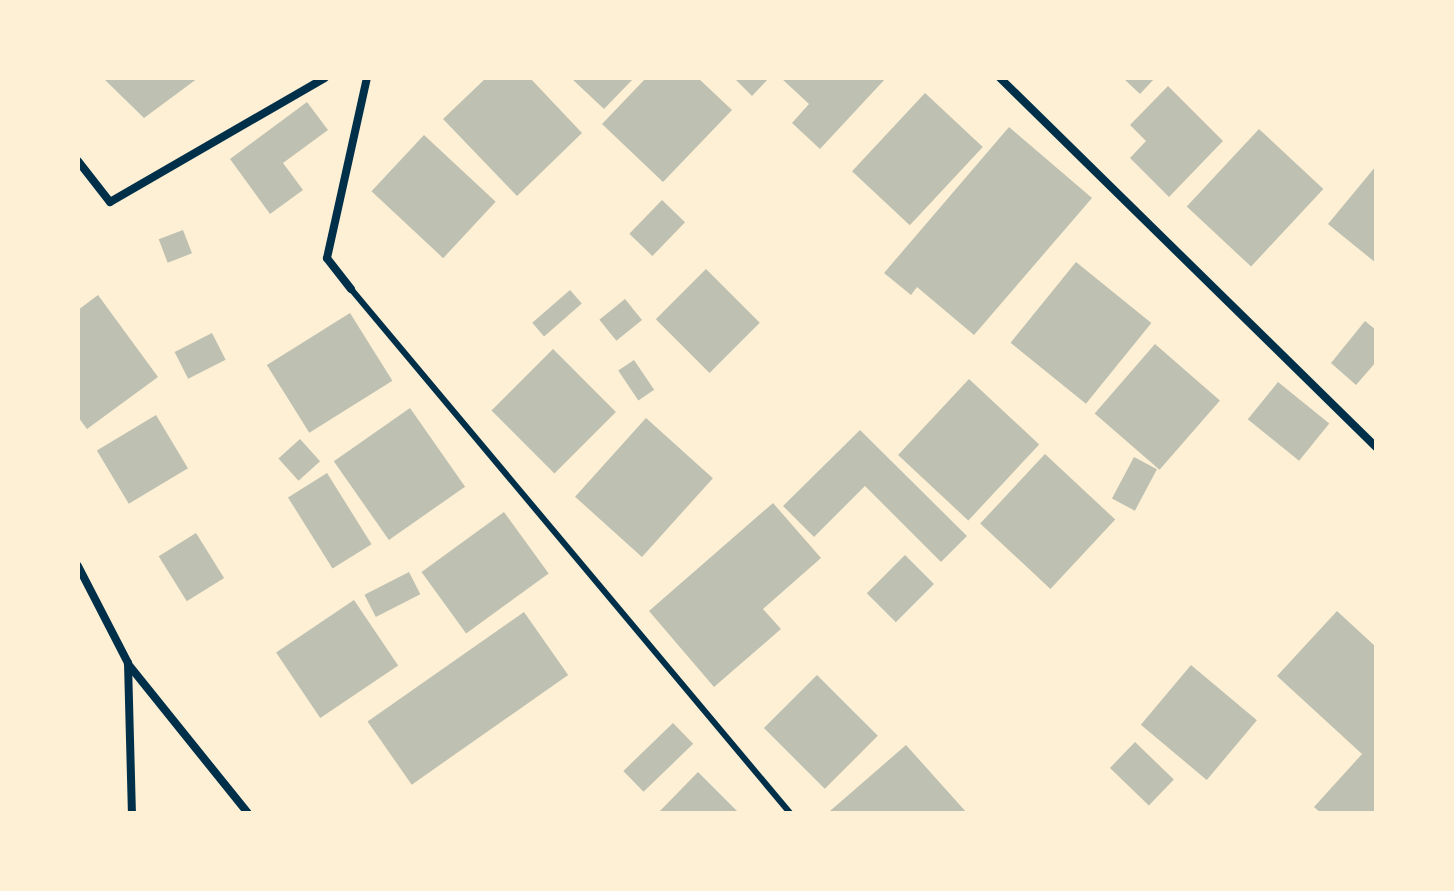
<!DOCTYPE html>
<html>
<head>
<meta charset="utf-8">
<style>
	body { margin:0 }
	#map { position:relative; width:1454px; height:891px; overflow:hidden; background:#fdf0d5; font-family:"Exo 2",sans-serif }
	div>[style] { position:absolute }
	.building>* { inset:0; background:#bec0b2; transform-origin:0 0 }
	.service>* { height:6px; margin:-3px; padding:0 3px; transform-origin:3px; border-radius:3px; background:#003049 }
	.minor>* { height:8px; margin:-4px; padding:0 4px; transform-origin:4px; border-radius:4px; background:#003049 }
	span { translate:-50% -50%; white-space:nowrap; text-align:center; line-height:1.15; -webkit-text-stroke:8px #fdf0d5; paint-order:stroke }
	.frame { position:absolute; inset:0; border:80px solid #fdf0d5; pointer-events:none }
</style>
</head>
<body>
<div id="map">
	<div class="building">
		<i style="clip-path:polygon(103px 78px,198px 78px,144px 118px)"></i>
		<i style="clip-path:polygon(486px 78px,530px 78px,582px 133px,517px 196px,443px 119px)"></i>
		<i style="clip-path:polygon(571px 78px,634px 78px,604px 109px)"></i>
		<i style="clip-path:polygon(646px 78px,698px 78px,732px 110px,663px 182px,602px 124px)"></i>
		<i style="clip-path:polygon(734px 78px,769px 78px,752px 96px)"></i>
		<i style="clip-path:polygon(781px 78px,886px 78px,820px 149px,792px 123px,809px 104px)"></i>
		<i style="clip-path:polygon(1123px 78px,1155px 78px,1140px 94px)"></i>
		<i style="clip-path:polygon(1168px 86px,1223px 141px,1169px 197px,1130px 158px,1146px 141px,1130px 125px)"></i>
		<i style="left:925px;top:93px;width:79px;height:107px;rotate:43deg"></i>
		<i style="clip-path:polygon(307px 102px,328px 130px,283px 163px,303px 190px,270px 214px,230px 159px)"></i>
		<i style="clip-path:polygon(1009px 127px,1092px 198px,974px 335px,917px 287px,911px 295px,884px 273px)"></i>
		<i style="left:1259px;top:129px;width:88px;height:106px;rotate:43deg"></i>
		<i style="left:424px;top:135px;width:98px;height:77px;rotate:43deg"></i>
		<i style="clip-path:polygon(1376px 166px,1376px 263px,1328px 224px)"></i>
		<i style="left:662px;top:200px;width:32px;height:47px;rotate:44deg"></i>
		<i style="left:183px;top:230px;width:25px;height:26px;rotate:69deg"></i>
		<i style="left:1076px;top:262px;width:97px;height:104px;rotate:39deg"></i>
		<i style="left:706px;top:269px;width:76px;height:71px;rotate:45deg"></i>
		<i style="left:570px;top:290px;width:18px;height:50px;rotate:49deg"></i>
		<i style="clip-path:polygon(98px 295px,158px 377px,87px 429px,78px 417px,78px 310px)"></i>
		<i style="left:625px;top:299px;width:27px;height:33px;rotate:51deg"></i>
		<i style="left:350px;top:313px;width:80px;height:98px;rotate:58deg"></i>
		<i style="clip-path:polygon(1365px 321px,1376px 330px,1376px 362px,1356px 385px,1331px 363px)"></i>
		<i style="left:212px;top:333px;width:30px;height:42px;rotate:63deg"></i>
		<i style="left:1155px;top:344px;width:86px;height:92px;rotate:41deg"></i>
		<i style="left:553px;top:349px;width:89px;height:87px;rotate:45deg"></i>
		<i style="left:634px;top:360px;width:36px;height:19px;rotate:56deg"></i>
		<i style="left:969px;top:379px;width:96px;height:104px;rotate:43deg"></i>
		<i style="left:1278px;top:382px;width:66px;height:48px;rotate:39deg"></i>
		<i style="left:410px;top:408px;width:96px;height:93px;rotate:55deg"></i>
		<i style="left:156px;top:415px;width:62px;height:69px;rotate:59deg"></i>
		<i style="left:646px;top:418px;width:90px;height:106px;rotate:42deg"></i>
		<i style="clip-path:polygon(860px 430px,967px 536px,941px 562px,865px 486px,814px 537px,783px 506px)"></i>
		<i style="left:300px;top:439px;width:30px;height:29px;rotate:48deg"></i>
		<i style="left:1045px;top:454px;width:96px;height:95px;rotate:43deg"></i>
		<i style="left:1134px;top:457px;width:26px;height:47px;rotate:28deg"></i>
		<i style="left:327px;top:473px;width:84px;height:46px;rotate:58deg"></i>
		<i style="clip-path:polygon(773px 503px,821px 558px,763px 609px,781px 629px,714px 687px,649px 611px)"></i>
		<i style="left:504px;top:512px;width:76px;height:102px;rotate:54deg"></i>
		<i style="left:196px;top:533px;width:53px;height:44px;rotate:58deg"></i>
		<i style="left:905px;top:555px;width:41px;height:54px;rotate:45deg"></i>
		<i style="left:409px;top:572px;width:25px;height:50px;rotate:63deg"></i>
		<i style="left:354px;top:600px;width:79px;height:94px;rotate:56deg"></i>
		<i style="clip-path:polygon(1337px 611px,1376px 647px,1376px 813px,1321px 813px,1314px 807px,1362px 754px,1277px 676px)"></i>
		<i style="left:524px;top:612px;width:77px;height:191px;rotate:55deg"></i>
		<i style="left:1191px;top:665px;width:86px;height:78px;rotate:40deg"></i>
		<i style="left:817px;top:675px;width:86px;height:75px;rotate:45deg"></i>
		<i style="left:673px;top:723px;width:29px;height:69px;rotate:46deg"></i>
		<i style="left:1135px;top:742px;width:54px;height:36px;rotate:44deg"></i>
		<i style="clip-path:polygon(906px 745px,967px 813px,832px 813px,830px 811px)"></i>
		<i style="clip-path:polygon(698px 772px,739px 813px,658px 813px)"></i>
	</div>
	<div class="service">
		<i style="left:351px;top:289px;width:684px;rotate:50.04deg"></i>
	</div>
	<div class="minor">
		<i style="left:1000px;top:78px;width:527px;rotate:44.46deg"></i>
		<i style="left:78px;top:161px;width:52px;rotate:52deg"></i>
		<i style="left:110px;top:202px;width:248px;rotate:-30deg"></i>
		<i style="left:351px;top:289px;width:39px;rotate:-128deg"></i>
		<i style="left:327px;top:258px;width:184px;rotate:-77.5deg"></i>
		<i style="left:78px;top:566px;width:109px;rotate:62.7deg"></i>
		<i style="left:128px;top:663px;width:150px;rotate:88.5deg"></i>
		<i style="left:128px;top:664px;width:191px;rotate:51.2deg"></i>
	</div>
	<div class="frame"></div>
</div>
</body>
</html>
